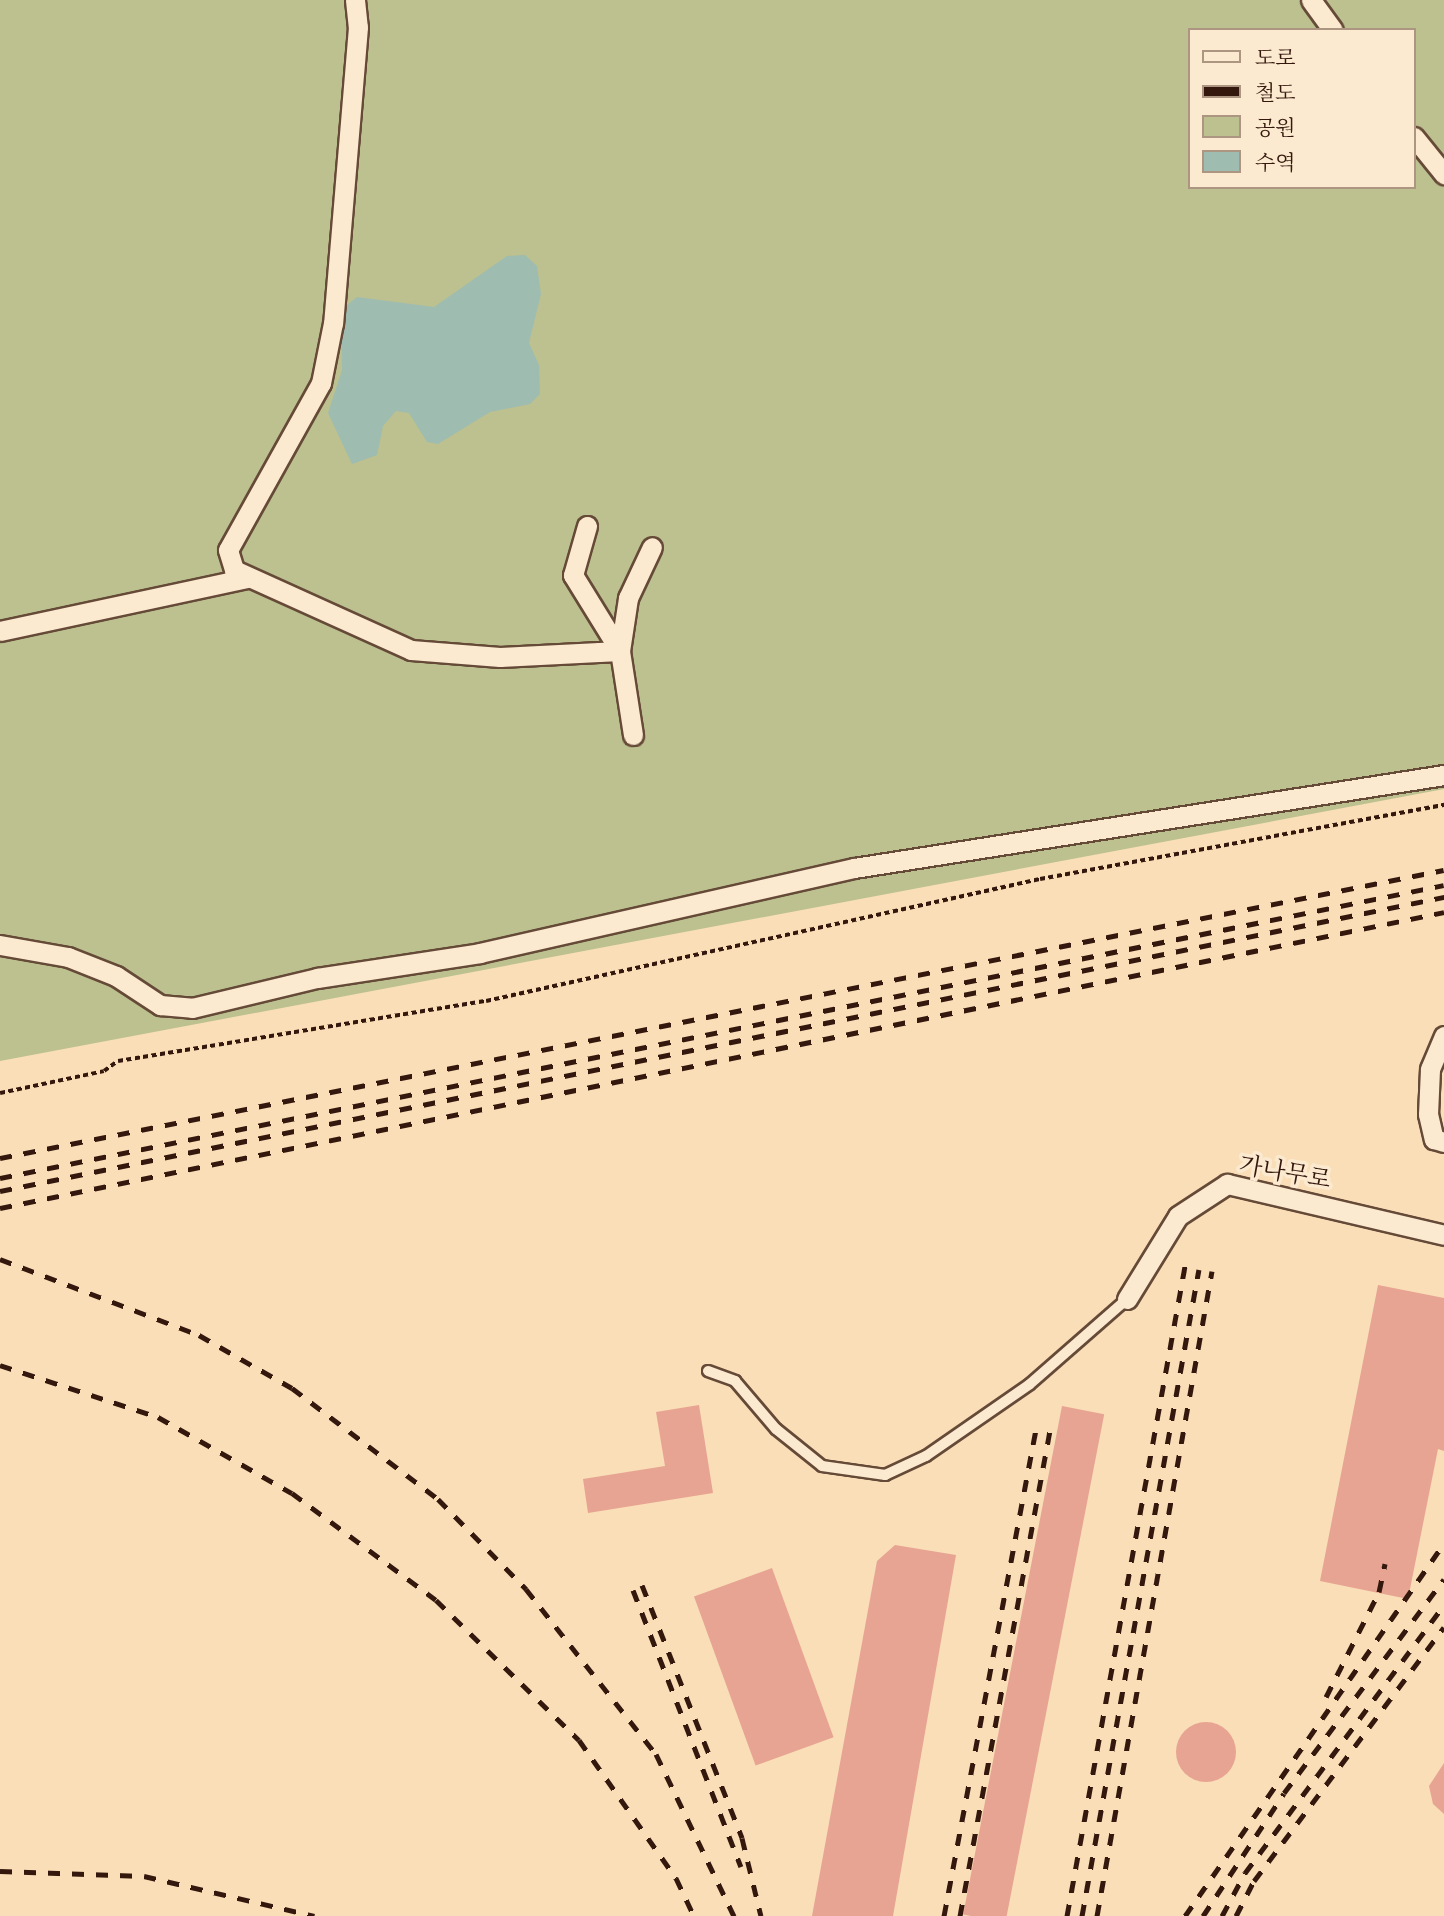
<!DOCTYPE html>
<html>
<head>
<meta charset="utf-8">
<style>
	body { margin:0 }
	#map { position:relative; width:1444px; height:1916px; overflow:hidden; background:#f9deb7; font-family:Cardo,"Noto Serif KR",serif }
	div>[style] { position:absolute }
	.green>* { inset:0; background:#bcc18f }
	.water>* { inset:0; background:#9ebcb0 }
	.building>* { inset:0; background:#e8a492; transform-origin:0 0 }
	.round { border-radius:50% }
	.path>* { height:3.5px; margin-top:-1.75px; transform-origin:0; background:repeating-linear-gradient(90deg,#35180d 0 5px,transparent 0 8.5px) }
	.roads { filter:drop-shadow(2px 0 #664a38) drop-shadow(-2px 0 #664a38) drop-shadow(0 2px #664a38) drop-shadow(0 -2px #664a38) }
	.service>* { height:10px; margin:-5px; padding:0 5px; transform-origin:5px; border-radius:5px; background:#fbead0 }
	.minor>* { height:19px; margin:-9.5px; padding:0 9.5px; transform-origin:9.5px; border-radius:9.5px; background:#fbead0 }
	.rail>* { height:5px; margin-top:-2.5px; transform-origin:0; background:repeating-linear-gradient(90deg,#35180d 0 12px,transparent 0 24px) }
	span { translate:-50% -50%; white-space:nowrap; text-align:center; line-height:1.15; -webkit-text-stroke:7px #fbead0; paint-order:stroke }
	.street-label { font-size:24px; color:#35180d }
	.legend { position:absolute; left:1188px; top:28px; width:228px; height:161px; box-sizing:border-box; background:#fbead0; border:2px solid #ac9682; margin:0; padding:9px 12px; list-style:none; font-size:21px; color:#35180d }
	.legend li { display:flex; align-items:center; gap:14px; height:35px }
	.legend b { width:35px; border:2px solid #ac9682 }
</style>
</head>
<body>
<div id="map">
	<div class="green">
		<i style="clip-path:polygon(evenodd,0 0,1444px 0,1444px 789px,0 1061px,0 0,1190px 30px,1414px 30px,1414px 187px,1190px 187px,1190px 30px)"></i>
	</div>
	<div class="water">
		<i style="clip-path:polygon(525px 255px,537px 266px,541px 294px,529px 343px,539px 365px,540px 394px,530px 404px,490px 412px,438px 444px,427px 442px,409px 413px,396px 411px,383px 426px,377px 455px,352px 464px,328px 413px,342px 370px,341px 310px,357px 297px,434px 307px,507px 256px)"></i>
	</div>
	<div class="building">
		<i style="clip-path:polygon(1378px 1285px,1444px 1298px,1444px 1451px,1438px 1449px,1408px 1599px,1320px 1581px)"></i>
		<i style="clip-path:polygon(699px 1405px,713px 1493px,588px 1513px,583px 1479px,665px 1466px,656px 1412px)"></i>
		<i style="left:1062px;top:1406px;width:43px;height:518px;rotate:11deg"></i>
		<i style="clip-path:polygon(895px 1545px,956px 1555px,893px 1916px,812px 1916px,877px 1561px)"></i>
		<i style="left:772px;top:1568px;width:180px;height:83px;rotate:70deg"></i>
		<i class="round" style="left:1176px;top:1722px;width:60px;height:60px"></i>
		<i style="clip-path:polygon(1444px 1763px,1444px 1814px,1433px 1804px,1429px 1786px)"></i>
	</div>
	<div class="path">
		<i style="left:0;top:1093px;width:106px;rotate:-11.9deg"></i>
		<i style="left:104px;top:1071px;width:17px;rotate:-36deg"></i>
		<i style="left:118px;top:1061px;width:373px;rotate:-9.3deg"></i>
		<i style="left:486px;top:1001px;width:567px;rotate:-12.42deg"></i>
		<i style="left:1040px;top:879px;width:411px;rotate:-10.4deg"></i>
	</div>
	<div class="roads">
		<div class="service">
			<i style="left:708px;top:1371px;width:29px;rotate:20deg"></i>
			<i style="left:735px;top:1381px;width:63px;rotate:49.5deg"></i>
			<i style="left:776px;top:1429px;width:59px;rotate:38.8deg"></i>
			<i style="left:822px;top:1466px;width:64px;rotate:8.1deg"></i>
			<i style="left:885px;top:1475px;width:45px;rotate:-24.9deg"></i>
			<i style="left:926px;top:1456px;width:126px;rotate:-34.7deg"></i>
			<i style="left:1030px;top:1384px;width:129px;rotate:-41.2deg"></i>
		</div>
		<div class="minor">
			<i style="left:355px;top:0;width:27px;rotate:84deg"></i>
			<i style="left:358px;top:27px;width:297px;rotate:94.8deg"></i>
			<i style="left:333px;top:323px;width:61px;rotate:101.3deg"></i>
			<i style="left:321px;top:383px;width:191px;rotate:119.1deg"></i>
			<i style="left:228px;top:550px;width:21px;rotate:73deg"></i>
			<i style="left:234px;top:570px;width:194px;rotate:24.3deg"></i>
			<i style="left:411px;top:650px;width:89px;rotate:4.5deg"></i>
			<i style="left:500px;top:657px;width:99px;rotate:-2.9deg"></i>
			<i style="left:599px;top:652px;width:21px;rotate:-3deg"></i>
			<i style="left:620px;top:651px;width:54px;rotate:-81.4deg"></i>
			<i style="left:628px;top:598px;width:56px;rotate:-64.8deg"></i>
			<i style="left:1311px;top:0;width:37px;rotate:54deg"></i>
			<i style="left:1414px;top:137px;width:48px;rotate:51deg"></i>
			<i style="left:587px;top:526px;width:51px;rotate:105.9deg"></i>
			<i style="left:573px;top:575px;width:89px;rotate:58.3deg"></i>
			<i style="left:620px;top:651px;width:85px;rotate:81.2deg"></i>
			<i style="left:0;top:631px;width:254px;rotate:-12.1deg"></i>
			<i style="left:0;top:945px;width:69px;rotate:10deg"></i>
			<i style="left:68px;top:957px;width:52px;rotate:21.6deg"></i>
			<i style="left:116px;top:976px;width:53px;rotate:33.4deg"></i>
			<i style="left:160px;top:1005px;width:32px;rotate:5deg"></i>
			<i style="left:192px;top:1008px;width:129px;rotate:-13.5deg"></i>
			<i style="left:317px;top:978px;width:165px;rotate:-8.7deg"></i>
			<i style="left:480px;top:953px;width:384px;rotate:-12.8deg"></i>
			<i style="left:854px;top:868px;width:597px;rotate:-8.96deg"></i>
			<i style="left:1444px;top:1036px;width:36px;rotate:113deg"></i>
			<i style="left:1430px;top:1069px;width:45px;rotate:92.5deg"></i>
			<i style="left:1428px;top:1114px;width:26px;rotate:77deg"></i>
			<i style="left:1434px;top:1139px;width:10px;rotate:17deg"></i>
			<i style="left:1127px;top:1299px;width:97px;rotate:-58.4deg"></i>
			<i style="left:1178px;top:1216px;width:59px;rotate:-33.1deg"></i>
			<i style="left:1227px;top:1184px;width:223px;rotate:13.2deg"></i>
		</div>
	</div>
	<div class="rail">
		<i style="left:0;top:1158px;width:1472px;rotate:-11.28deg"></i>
		<i style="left:0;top:1178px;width:1473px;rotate:-11.47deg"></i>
		<i style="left:0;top:1191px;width:1474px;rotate:-11.51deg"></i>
		<i style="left:0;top:1208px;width:1474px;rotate:-11.58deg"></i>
		<i style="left:0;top:1259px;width:213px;rotate:20.9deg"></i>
		<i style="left:199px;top:1335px;width:107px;rotate:29.7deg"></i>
		<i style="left:292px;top:1388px;width:183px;rotate:37.2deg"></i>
		<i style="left:438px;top:1499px;width:126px;rotate:45.6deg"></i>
		<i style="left:526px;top:1589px;width:210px;rotate:51.8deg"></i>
		<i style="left:656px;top:1754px;width:180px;rotate:64.3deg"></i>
		<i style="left:0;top:1365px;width:166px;rotate:18.2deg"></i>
		<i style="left:158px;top:1417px;width:154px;rotate:29.6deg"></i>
		<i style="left:292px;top:1493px;width:179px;rotate:36.6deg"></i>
		<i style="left:436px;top:1600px;width:200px;rotate:44.4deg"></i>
		<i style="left:579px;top:1740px;width:169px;rotate:54.9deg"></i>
		<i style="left:676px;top:1878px;width:42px;rotate:64.7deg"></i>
		<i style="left:642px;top:1585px;width:272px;rotate:68.4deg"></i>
		<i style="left:742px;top:1838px;width:80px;rotate:76.3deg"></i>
		<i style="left:633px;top:1590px;width:297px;rotate:68.7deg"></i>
		<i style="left:1326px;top:1697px;width:118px;rotate:-63.2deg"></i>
		<i style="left:1379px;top:1592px;width:29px;rotate:-78deg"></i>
		<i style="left:0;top:1871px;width:144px;rotate:2deg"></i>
		<i style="left:144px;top:1876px;width:175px;rotate:13.2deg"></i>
		<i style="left:944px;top:1916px;width:501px;rotate:-79.3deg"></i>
		<i style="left:960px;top:1916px;width:499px;rotate:-79.5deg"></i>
		<i style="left:1067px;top:1916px;width:661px;rotate:-79.71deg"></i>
		<i style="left:1082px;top:1916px;width:657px;rotate:-79.75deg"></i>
		<i style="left:1097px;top:1916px;width:655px;rotate:-79.89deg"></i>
		<i style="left:1185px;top:1916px;width:453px;rotate:-55.2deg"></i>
		<i style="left:1203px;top:1916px;width:147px;rotate:-56.6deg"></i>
		<i style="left:1284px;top:1793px;width:267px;rotate:-53.2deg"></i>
		<i style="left:1222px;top:1916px;width:49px;rotate:-61.9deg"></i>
		<i style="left:1245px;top:1873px;width:334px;rotate:-53.4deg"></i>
		<i style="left:1236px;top:1916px;width:39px;rotate:-63deg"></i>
		<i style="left:1254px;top:1881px;width:317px;rotate:-53.2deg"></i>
	</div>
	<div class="street-label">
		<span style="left:1285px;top:1173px;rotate:10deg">가나무로</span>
	</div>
	<ul class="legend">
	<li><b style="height:9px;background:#fbead0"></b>도로</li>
	<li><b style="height:9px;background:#35180d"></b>철도</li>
	<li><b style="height:19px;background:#bcc18f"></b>공원</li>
	<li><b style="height:19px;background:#9ebcb0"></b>수역</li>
	</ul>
</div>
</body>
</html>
